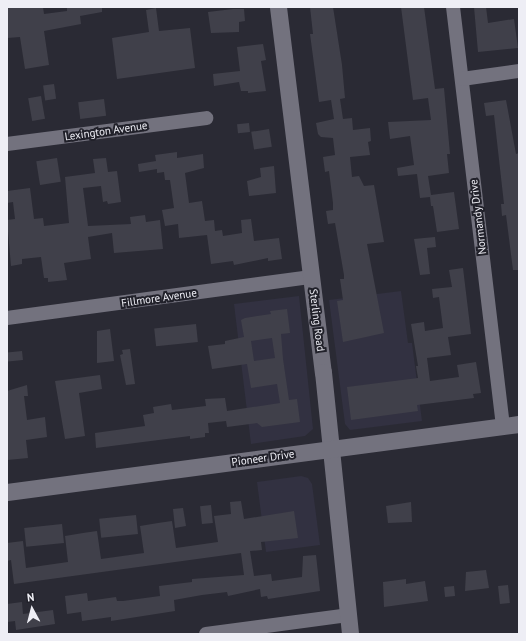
<!DOCTYPE html>
<html>
<head>
<meta charset="utf-8">
<style>
	body { margin:0 }
	#map { position:relative; width:526px; height:641px; overflow:hidden; background:#2a2a34; font-family:"PT Sans",sans-serif }
	div>[style] { position:absolute }
	.built>* { inset:0; background:#323141 }
	.building>* { inset:0; background:#40404a; transform-origin:0 0 }
	.minor>* { height:14px; margin:-7px; padding:0 7px; transform-origin:7px; border-radius:7px; background:#73727e }
	.tertiary>* { height:17px; margin:-8.5px; padding:0 8.5px; transform-origin:8.5px; border-radius:8.5px; background:#73727e }
	span { translate:-50% -50%; white-space:nowrap; text-align:center; line-height:1.15; -webkit-text-stroke:4px #21212a; paint-order:stroke }
	.street-label { font-size:11px; color:#eeeef5 }
	.frame { position:absolute; inset:0; border:8px solid #eeeef5; pointer-events:none }
	.north { position:absolute; left:12px; top:589px; width:40px; height:40px; -webkit-text-stroke:3px #21212a; paint-order:stroke; rotate:353deg; font-size:11px; font-weight:700; line-height:16px; text-align:center; color:#eeeef5 }
	.north::after { content:''; display:block; margin:auto; width:14px; height:18px; background:#eeeef5; clip-path:polygon(50% 0,100% 100%,50% 72%,0 100%) }
</style>
</head>
<body>
<div id="map">
	<div class="built">
		<i style="clip-path:polygon(401px 291px,408px 343px,412px 343px,422px 421px,350px 430px,345px 424px,329px 300px)"></i>
		<i style="clip-path:polygon(299px 296px,313px 429px,305px 436px,251px 444px,234px 304px)"></i>
		<i style="clip-path:polygon(301px 476px,308px 478px,312px 484px,320px 545px,266px 552px,257px 482px)"></i>
	</div>
	<div class="building">
		<i style="clip-path:polygon(7px 7px,43px 7px,44px 14px,67px 11px,67px 7px,102px 7px,102px 12px,80px 16px,81px 24px,44px 31px,49px 65px,25px 69px,20px 37px,7px 38px)"></i>
		<i style="clip-path:polygon(310px 7px,333px 7px,342px 65px,345px 98px,340px 99px,343px 119px,352px 118px,353px 130px,370px 128px,371px 141px,368px 142px,370px 155px,350px 157px,352px 177px,359px 176px,364px 186px,374px 185px,384px 242px,367px 244px,384px 333px,343px 342px,337px 301px,343px 300px,340px 279px,344px 279px,344px 275px,335px 223px,328px 224px,326px 211px,333px 210px,333px 203px,329px 171px,325px 172px,323px 157px,335px 155px,333px 138px,321px 137px,318px 134px,316px 123px,334px 119px,331px 100px,319px 102px,310px 34px,313px 34px)"></i>
		<i style="clip-path:polygon(401px 7px,424px 7px,435px 89px,444px 88px,450px 154px,447px 154px,449px 173px,428px 176px,431px 195px,454px 192px,459px 229px,437px 232px,433px 206px,431px 206px,430px 197px,420px 198px,417px 174px,398px 176px,397px 168px,414px 165px,410px 136px,390px 139px,388px 122px,431px 120px,428px 98px,413px 100px)"></i>
		<i style="clip-path:polygon(474px 7px,486px 7px,488px 23px,514px 19px,518px 48px,478px 52px)"></i>
		<i style="clip-path:polygon(156px 8px,159px 31px,190px 28px,195px 68px,117px 79px,112px 38px,149px 32px,146px 10px)"></i>
		<i style="clip-path:polygon(233px 9px,244px 9px,245px 21px,239px 22px,239px 32px,211px 33px,208px 12px)"></i>
		<i style="clip-path:polygon(263px 44px,266px 60px,261px 61px,266px 91px,248px 93px,248px 91px,241px 91px,239px 82px,214px 86px,213px 74px,240px 71px,237px 47px)"></i>
		<i style="left:54px;top:84px;width:15px;height:11px;rotate:82deg"></i>
		<i style="left:41px;top:96px;width:23px;height:13px;rotate:80deg"></i>
		<i style="left:104px;top:99px;width:17px;height:26px;rotate:83deg"></i>
		<i style="clip-path:polygon(506px 100px,516px 154px,519px 153px,519px 270px,513px 270px,506px 215px,502px 216px,501px 204px,504px 204px,494px 115px,486px 116px,484px 103px)"></i>
		<i style="left:249px;top:123px;width:9px;height:12px;rotate:84deg"></i>
		<i style="left:269px;top:129px;width:18px;height:18px;rotate:81deg"></i>
		<i style="clip-path:polygon(177px 152px,177px 158px,203px 154px,204px 168px,185px 173px,189px 203px,202px 201px,205px 221px,214px 220px,215px 231px,222px 230px,223px 236px,242px 233px,241px 220px,251px 219px,254px 241px,279px 238px,282px 259px,268px 261px,268px 258px,234px 265px,233px 261px,211px 264px,207px 235px,179px 238px,178px 224px,165px 226px,162px 210px,174px 208px,170px 180px,165px 180px,164px 172px,157px 173px,157px 169px,139px 172px,138px 164px,156px 161px,155px 155px)"></i>
		<i style="left:57px;top:158px;width:24px;height:21px;rotate:81deg"></i>
		<i style="clip-path:polygon(106px 158px,108px 172px,117px 171px,121px 202px,108px 204px,107px 201px,103px 202px,101px 186px,83px 188px,88px 226px,131px 224px,130px 217px,145px 215px,146px 222px,160px 220px,163px 249px,114px 253px,112px 233px,88px 237px,91px 259px,64px 263px,67px 280px,48px 282px,48px 278px,44px 278px,41px 257px,22px 259px,22px 264px,11px 266px,7px 220px,15px 219px,13px 202px,7px 203px,7px 191px,30px 188px,34px 219px,43px 218px,44px 226px,69px 223px,65px 177px,95px 173px,93px 159px)"></i>
		<i style="clip-path:polygon(274px 166px,276px 193px,249px 196px,247px 181px,261px 177px,260px 168px)"></i>
		<i style="clip-path:polygon(435px 237px,436px 247px,427px 248px,430px 274px,420px 275px,414px 239px)"></i>
		<i style="clip-path:polygon(463px 268px,471px 334px,448px 337px,451px 355px,427px 358px,430px 381px,459px 377px,457px 365px,476px 362px,481px 393px,473px 394px,474px 398px,417px 405px,418px 411px,351px 420px,347px 387px,418px 378px,416px 366px,418px 366px,411px 324px,424px 322px,425px 331px,443px 328px,439px 297px,433px 298px,432px 289px,452px 287px,449px 270px)"></i>
		<i style="clip-path:polygon(evenodd,287px 309px,290px 333px,281px 334px,283px 359px,289px 400px,297px 399px,300px 422px,262px 427px,257px 423px,227px 427px,226px 421px,208px 423px,209px 433px,205px 433px,205px 437px,190px 439px,190px 436px,96px 448px,95px 433px,145px 426px,143px 415px,154px 413px,153px 407px,171px 404px,172px 410px,206px 406px,205px 399px,225px 398px,227px 411px,280px 403px,277px 384px,251px 388px,247px 364px,212px 369px,208px 346px,225px 344px,225px 341px,244px 337px,241px 320px,245px 318px,271px 314px,270px 311px,287px 309px,272px 338px,275px 358px,254px 361px,251px 341px,272px 338px)"></i>
		<i style="left:196px;top:324px;width:18px;height:42px;rotate:84deg"></i>
		<i style="clip-path:polygon(110px 329px,114px 361px,97px 363px,97px 331px)"></i>
		<i style="clip-path:polygon(130px 349px,135px 384px,126px 385px,120px 355px,123px 354px,122px 350px)"></i>
		<i style="left:22px;top:351px;width:9px;height:15px;rotate:84deg"></i>
		<i style="clip-path:polygon(100px 375px,102px 389px,79px 393px,85px 436px,65px 439px,55px 381px)"></i>
		<i style="clip-path:polygon(27px 385px,28px 396px,24px 396px,27px 420px,45px 417px,47px 437px,26px 440px,28px 458px,7px 460px,7px 391px)"></i>
		<i style="clip-path:polygon(241px 501px,244px 519px,294px 511px,298px 538px,261px 542px,262px 550px,250px 551px,254px 576px,271px 574px,272px 581px,302px 577px,303px 556px,316px 555px,320px 591px,268px 599px,267px 596px,261px 597px,260px 589px,228px 596px,227px 592px,202px 595px,174px 600px,175px 611px,111px 621px,111px 617px,82px 621px,81px 612px,67px 614px,65px 596px,87px 593px,88px 601px,116px 597px,117px 601px,123px 601px,160px 596px,159px 586px,192px 582px,192px 579px,244px 575px,241px 553px,14px 584px,11px 560px,7px 561px,7px 543px,23px 541px,26px 568px,68px 562px,65px 536px,83px 533px,97px 531px,101px 559px,144px 553px,140px 526px,158px 523px,172px 521px,176px 548px,218px 542px,214px 516px,231px 514px,230px 502px)"></i>
		<i style="clip-path:polygon(411px 502px,412px 522px,388px 523px,386px 506px)"></i>
		<i style="left:211px;top:505px;width:18px;height:11px;rotate:84deg"></i>
		<i style="clip-path:polygon(183px 508px,186px 526px,175px 528px,173px 509px)"></i>
		<i style="left:136px;top:515px;width:19px;height:37px;rotate:84deg"></i>
		<i style="left:62px;top:524px;width:19px;height:38px;rotate:84deg"></i>
		<i style="clip-path:polygon(486px 570px,489px 588px,465px 591px,466px 572px)"></i>
		<i style="clip-path:polygon(406px 579px,406px 584px,425px 581px,428px 601px,384px 607px,383px 582px)"></i>
		<i style="left:508px;top:585px;width:18px;height:10px;rotate:84deg"></i>
		<i style="left:454px;top:586px;width:10px;height:10px;rotate:84deg"></i>
		<i style="clip-path:polygon(22px 602px,23px 614px,53px 610px,55px 624px,16px 630px,15px 621px,7px 622px,7px 604px)"></i>
	</div>
	<div class="minor">
		<i style="left:453px;top:7px;width:422px;rotate:83.2deg"></i>
		<i style="left:462px;top:79px;width:58px;rotate:-8deg"></i>
		<i style="left:7px;top:144px;width:201px;rotate:-7.4deg"></i>
		<i style="left:7px;top:318px;width:307px;rotate:-7.7deg"></i>
		<i style="left:206px;top:634px;width:143px;rotate:-7.6deg"></i>
	</div>
	<div class="tertiary">
		<i style="left:278px;top:7px;width:368px;rotate:83deg"></i>
		<i style="left:323px;top:372px;width:263px;rotate:84.1deg"></i>
		<i style="left:7px;top:492px;width:516px;rotate:-7.57deg"></i>
	</div>
	<div class="street-label">
		<span style="left:106px;top:131px;rotate:-8deg">Lexington Avenue</span>
		<span style="left:478px;top:217px;rotate:-97deg">Normandy Drive</span>
		<span style="left:159px;top:298px;rotate:-8deg">Fillmore Avenue</span>
		<span style="left:317px;top:320px;rotate:83deg">Sterling Road</span>
		<span style="left:263px;top:458px;rotate:-8deg">Pioneer Drive</span>
	</div>
	<div class="frame"></div>
	<div class="north">N</div>
</div>
</body>
</html>
